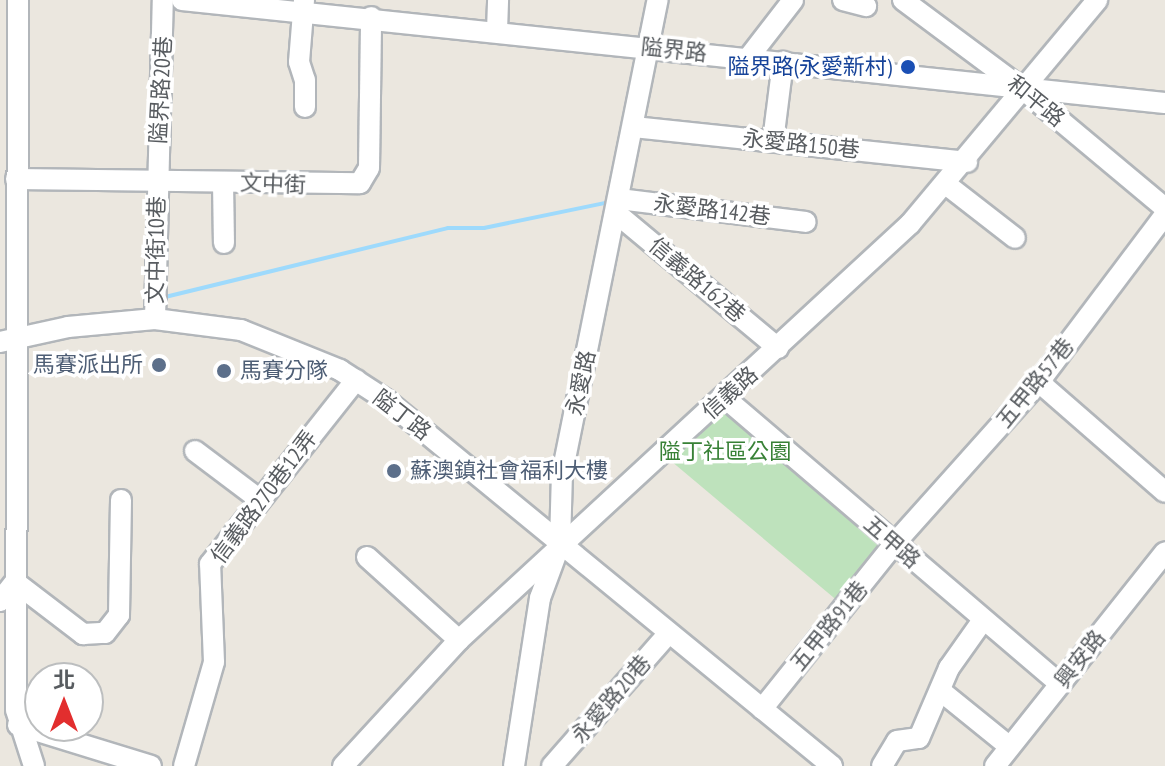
<!DOCTYPE html>
<html>
<head>
<meta charset="utf-8">
<style>
	body { margin:0 }
	#map { position:relative; width:1165px; height:766px; overflow:hidden; background:#ebe7df; font-family:"PT Sans Narrow","Noto Sans TC",sans-serif }
	div>[style] { position:absolute }
	.green>* { inset:0; background:#bee2bc; transform-origin:0 0 }
	.stream>* { height:4px; margin:-2px; padding:0 2px; transform-origin:2px; border-radius:2px; background:#9edafc }
	.roads { filter:drop-shadow(2px 0 #b2b6ba) drop-shadow(-2px 0 #b2b6ba) drop-shadow(0 2px #b2b6ba) drop-shadow(0 -2px #b2b6ba) }
	.minor>* { height:20px; margin:-10px; padding:0 10px; transform-origin:10px; border-radius:10px; background:#fff }
	.dots>* { width:22px; height:22px; translate:-50% -50%; box-sizing:border-box; border:4px solid #fff; border-radius:50% }
	span { translate:-50% -50%; white-space:nowrap; text-align:center; line-height:1.15; -webkit-text-stroke:7px #fff; paint-order:stroke }
	.street-label { font-size:22px; color:#585c60 }
	.transit-label { font-size:22px; color:#164399 }
	.right { translate:-100% -50%; text-align:right }
	.service-label { font-size:22px; color:#4e5e75 }
	.left { translate:0 -50%; text-align:left }
	.park-label { font-size:22px; color:#388136 }
	.north { position:absolute; left:24px; top:662px; width:80px; height:80px; box-sizing:border-box; background:#fff; border:2px solid #bcbebf; border-radius:50%; rotate:0deg; font-size:22px; font-weight:700; line-height:32px; text-align:center; color:#585c60 }
	.north::after { content:''; display:block; margin:auto; width:28px; height:36px; background:#e22e2e; clip-path:polygon(50% 0,100% 100%,50% 72%,0 100%) }
</style>
</head>
<body>
<div id="map">
	<div class="green">
		<i style="left:725px;top:398px;width:223px;height:83px;rotate:40deg"></i>
	</div>
	<div class="stream">
		<i style="left:161px;top:298px;width:295px;rotate:-13.7deg"></i>
		<i style="left:448px;top:228px;width:36px"></i>
		<i style="left:484px;top:228px;width:129px;rotate:-11.7deg"></i>
	</div>
	<div class="roads">
		<div class="minor">
			<i style="left:18px;top:0;width:710px;rotate:90.16deg"></i>
			<i style="left:16px;top:710px;width:59px;rotate:72.2deg"></i>
			<i style="left:182px;top:0;width:988px;rotate:5.98deg"></i>
			<i style="left:304px;top:0;width:62px;rotate:94.6deg"></i>
			<i style="left:299px;top:62px;width:19px;rotate:72deg"></i>
			<i style="left:305px;top:80px;width:27px;rotate:90deg"></i>
			<i style="left:843px;top:0;width:24px;rotate:15deg"></i>
			<i style="left:903px;top:0;width:152px;rotate:36.7deg"></i>
			<i style="left:1025px;top:91px;width:182px;rotate:39.9deg"></i>
			<i style="left:497px;top:31px;width:31px;rotate:-88deg"></i>
			<i style="left:749px;top:57px;width:72px;rotate:-52.3deg"></i>
			<i style="left:634px;top:127px;width:335px;rotate:6deg"></i>
			<i style="left:773px;top:141px;width:80px;rotate:-82.8deg"></i>
			<i style="left:16px;top:179px;width:344px;rotate:0.7deg"></i>
			<i style="left:360px;top:183px;width:17px;rotate:-59deg"></i>
			<i style="left:369px;top:168px;width:151px;rotate:-89.2deg"></i>
			<i style="left:223px;top:182px;width:61px;rotate:89.1deg"></i>
			<i style="left:947px;top:185px;width:86px;rotate:37.9deg"></i>
			<i style="left:619px;top:199px;width:188px;rotate:7deg"></i>
			<i style="left:616px;top:213px;width:211px;rotate:39.8deg"></i>
			<i style="left:155px;top:319px;width:319px;rotate:-88.6deg"></i>
			<i style="left:0;top:342px;width:70px;rotate:-12.4deg"></i>
			<i style="left:68px;top:327px;width:87px;rotate:-5.3deg"></i>
			<i style="left:155px;top:319px;width:87px;rotate:7.3deg"></i>
			<i style="left:241px;top:330px;width:107px;rotate:22deg"></i>
			<i style="left:340px;top:370px;width:55px;rotate:33.1deg"></i>
			<i style="left:386px;top:400px;width:577px;rotate:39.37deg"></i>
			<i style="left:1039px;top:382px;width:167px;rotate:41.1deg"></i>
			<i style="left:725px;top:398px;width:440px;rotate:40.5deg"></i>
			<i style="left:195px;top:451px;width:81px;rotate:37deg"></i>
			<i style="left:367px;top:557px;width:124px;rotate:42.1deg"></i>
			<i style="left:0;top:601px;width:24px;rotate:-52deg"></i>
			<i style="left:15px;top:582px;width:86px;rotate:37.4deg"></i>
			<i style="left:83px;top:634px;width:22px;rotate:-3deg"></i>
			<i style="left:105px;top:633px;width:23px;rotate:-52deg"></i>
			<i style="left:119px;top:615px;width:115px;rotate:-89deg"></i>
			<i style="left:942px;top:692px;width:87px;rotate:39deg"></i>
			<i style="left:762px;top:709px;width:213px;rotate:-51.3deg"></i>
			<i style="left:895px;top:543px;width:216px;rotate:-48.2deg"></i>
			<i style="left:1039px;top:382px;width:209px;rotate:-53deg"></i>
			<i style="left:18px;top:725px;width:139px;rotate:17.1deg"></i>
			<i style="left:184px;top:766px;width:108px;rotate:-73.9deg"></i>
			<i style="left:214px;top:662px;width:98px;rotate:-92.3deg"></i>
			<i style="left:210px;top:564px;width:235px;rotate:-51.6deg"></i>
			<i style="left:343px;top:766px;width:171px;rotate:-47.4deg"></i>
			<i style="left:459px;top:640px;width:614px;rotate:-42.69deg"></i>
			<i style="left:910px;top:224px;width:292px;rotate:-50.1deg"></i>
			<i style="left:514px;top:766px;width:170px;rotate:-81.2deg"></i>
			<i style="left:540px;top:598px;width:58px;rotate:-69.7deg"></i>
			<i style="left:560px;top:544px;width:70px;rotate:-88.4deg"></i>
			<i style="left:562px;top:474px;width:484px;rotate:-78.6deg"></i>
			<i style="left:552px;top:766px;width:177px;rotate:-48.7deg"></i>
			<i style="left:882px;top:766px;width:29px;rotate:-59deg"></i>
			<i style="left:897px;top:741px;width:22px;rotate:-8deg"></i>
			<i style="left:919px;top:738px;width:76px;rotate:-66.8deg"></i>
			<i style="left:949px;top:668px;width:59px;rotate:-54.7deg"></i>
			<i style="left:995px;top:766px;width:273px;rotate:-51.5deg"></i>
		</div>
	</div>
	<div class="dots">
		<i style="left:908px;top:67px;background:#1a4fb4"></i>
		<i style="left:159px;top:365px;background:#5c6f8a"></i>
		<i style="left:224px;top:371px;background:#5c6f8a"></i>
		<i style="left:394px;top:471px;background:#5c6f8a"></i>
	</div>
	<div class="street-label">
		<span style="left:674px;top:50px;rotate:6deg">隘界路</span>
		<span style="left:161px;top:90px;rotate:-87deg">隘界路20巷</span>
		<span style="left:1036px;top:101px;rotate:39deg">和平路</span>
		<span style="left:801px;top:144px;rotate:6deg">永愛路150巷</span>
		<span style="left:273px;top:184px;rotate:2deg">文中街</span>
		<span style="left:712px;top:210px;rotate:7deg">永愛路142巷</span>
		<span style="left:156px;top:250px;rotate:-89deg">文中街10巷</span>
		<span style="left:697px;top:280px;rotate:40deg">信義路162巷</span>
		<span style="left:581px;top:383px;rotate:-78deg">永愛路</span>
		<span style="left:1035px;top:383px;rotate:-51deg">五甲路57巷</span>
		<span style="left:730px;top:393px;rotate:-42deg">信義路</span>
		<span style="left:402px;top:415px;rotate:38deg">隘丁路</span>
		<span style="left:264px;top:497px;rotate:-53deg">信義路270巷12弄</span>
		<span style="left:892px;top:542px;rotate:41deg">五甲路</span>
		<span style="left:829px;top:626px;rotate:-51deg">五甲路91巷</span>
		<span style="left:1080px;top:659px;rotate:-52deg">興安路</span>
		<span style="left:611px;top:699px;rotate:-49deg">永愛路20巷</span>
	</div>
	<div class="transit-label">
		<span class="right" style="left:892px;top:67px">隘界路(永愛新村)</span>
	</div>
	<div class="service-label">
		<span class="right" style="left:143px;top:365px">馬賽派出所</span>
		<span class="left" style="left:240px;top:371px">馬賽分隊</span>
		<span class="left" style="left:410px;top:471px">蘇澳鎮社會福利大樓</span>
	</div>
	<div class="park-label">
		<span style="left:725px;top:452px">隘丁社區公園</span>
	</div>
	<div class="north">北</div>
</div>
</body>
</html>
